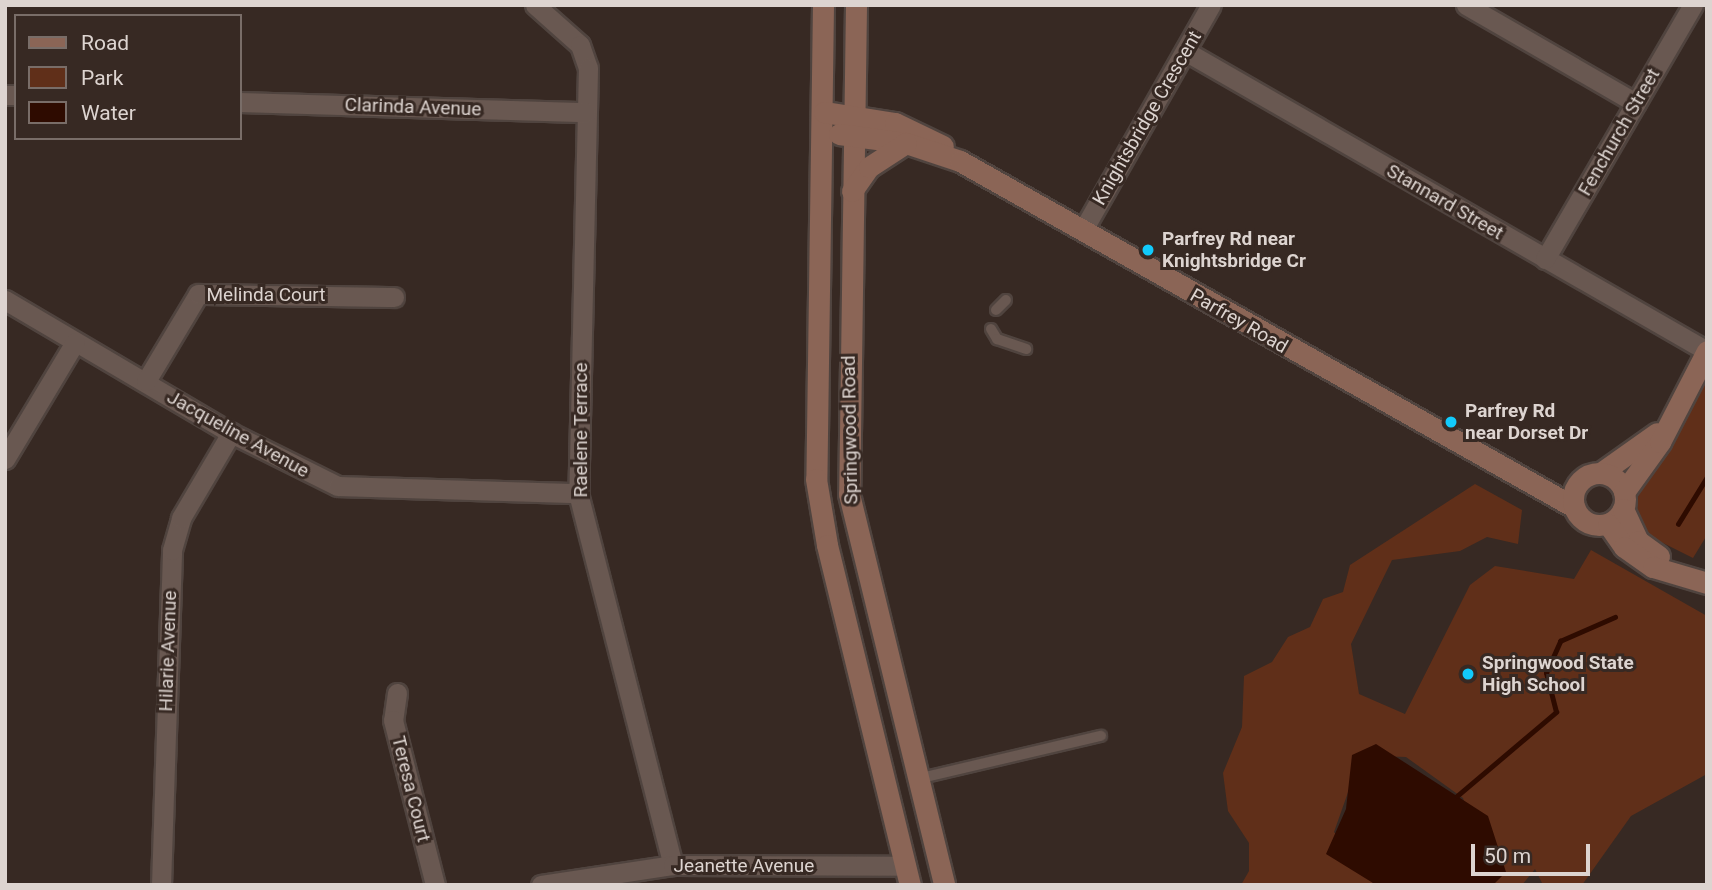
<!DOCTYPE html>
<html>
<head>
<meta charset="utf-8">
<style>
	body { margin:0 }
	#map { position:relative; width:1712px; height:890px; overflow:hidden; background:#372923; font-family:Roboto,sans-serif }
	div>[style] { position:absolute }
	.green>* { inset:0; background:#602f19 }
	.water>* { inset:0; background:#2e0b00 }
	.stream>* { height:4.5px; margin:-2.25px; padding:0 2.25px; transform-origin:2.25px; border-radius:2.25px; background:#2e0b00 }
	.roads { filter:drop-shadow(2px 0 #50443f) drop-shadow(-2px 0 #50443f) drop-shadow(0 2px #50443f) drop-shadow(0 -2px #50443f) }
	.lane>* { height:10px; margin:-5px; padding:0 5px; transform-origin:5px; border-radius:5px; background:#695851 }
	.street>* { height:19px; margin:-9.5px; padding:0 9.5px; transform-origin:9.5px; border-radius:9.5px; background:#695851 }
	.secondary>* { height:21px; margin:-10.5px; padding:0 10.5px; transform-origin:10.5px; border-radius:10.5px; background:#8b6556 }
	.secondary>.ring { margin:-10.5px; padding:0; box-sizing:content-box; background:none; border:21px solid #8b6556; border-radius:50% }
	.dots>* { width:19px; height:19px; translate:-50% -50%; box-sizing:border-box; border:4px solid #372923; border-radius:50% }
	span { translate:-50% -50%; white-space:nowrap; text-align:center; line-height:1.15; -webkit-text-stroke:6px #372923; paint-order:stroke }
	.street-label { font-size:19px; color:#ddd4d0 }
	.poi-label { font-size:19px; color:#ddd4d0; font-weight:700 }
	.left { translate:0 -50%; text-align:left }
	.frame { position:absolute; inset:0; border:7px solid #ddd4d0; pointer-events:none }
	.legend { position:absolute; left:14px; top:14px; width:228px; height:126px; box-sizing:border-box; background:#372923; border:2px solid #796d68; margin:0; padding:9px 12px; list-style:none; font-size:21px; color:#ddd4d0 }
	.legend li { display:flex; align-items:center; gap:14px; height:35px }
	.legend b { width:35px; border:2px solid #796d68 }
	.scale { position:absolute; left:1471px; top:844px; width:119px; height:32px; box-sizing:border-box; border:4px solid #ddd4d0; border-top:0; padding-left:9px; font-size:21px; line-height:24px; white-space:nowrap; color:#ddd4d0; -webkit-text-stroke:5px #372923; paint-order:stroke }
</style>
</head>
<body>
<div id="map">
	<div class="green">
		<i style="clip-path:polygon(1707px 372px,1707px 535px,1693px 558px,1637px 530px,1632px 507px)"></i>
		<i style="clip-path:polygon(1475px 484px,1522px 510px,1518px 544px,1487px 537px,1460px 551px,1392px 560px,1351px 644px,1359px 694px,1405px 714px,1470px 585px,1495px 566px,1574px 579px,1591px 550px,1707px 616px,1707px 774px,1631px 816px,1582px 885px,1543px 885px,1535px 869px,1522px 885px,1448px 885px,1493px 884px,1463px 798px,1406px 757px,1352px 755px,1352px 781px,1334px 832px,1373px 883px,1427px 885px,1241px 885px,1249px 871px,1249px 843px,1228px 811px,1223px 773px,1242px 727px,1244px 676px,1272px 662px,1288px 637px,1310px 627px,1323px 599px,1343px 592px,1350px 565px)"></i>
	</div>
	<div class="water">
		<i style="clip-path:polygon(1376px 744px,1488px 816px,1506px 872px,1493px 885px,1373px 883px,1326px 854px,1346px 809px,1352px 755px)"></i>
	</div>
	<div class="stream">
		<i style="left:1678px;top:524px;width:55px;rotate:-58.3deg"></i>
		<i style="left:1457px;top:796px;width:130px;rotate:-40.3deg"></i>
		<i style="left:1556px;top:712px;width:40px;rotate:-104.4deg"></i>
		<i style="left:1546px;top:673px;width:35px;rotate:-66deg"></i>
		<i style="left:1560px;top:641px;width:60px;rotate:-23.6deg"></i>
	</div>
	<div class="roads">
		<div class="lane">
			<i style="left:996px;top:310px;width:14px;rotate:-45deg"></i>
			<i style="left:991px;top:329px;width:12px;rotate:59deg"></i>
			<i style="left:997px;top:339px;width:31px;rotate:19deg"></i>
			<i style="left:917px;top:779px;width:189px;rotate:-13.2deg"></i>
		</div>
		<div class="street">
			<i style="left:535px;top:5px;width:60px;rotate:41.6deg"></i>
			<i style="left:580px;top:45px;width:24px;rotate:71deg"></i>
			<i style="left:588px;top:68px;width:425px;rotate:91.3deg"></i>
			<i style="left:578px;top:493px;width:384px;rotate:75.7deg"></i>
			<i style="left:1466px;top:5px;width:196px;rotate:30deg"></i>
			<i style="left:1185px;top:51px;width:602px;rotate:29.89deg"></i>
			<i style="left:5px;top:95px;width:11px"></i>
			<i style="left:240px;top:102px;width:346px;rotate:1.7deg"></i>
			<i style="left:1083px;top:230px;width:259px;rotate:-60.4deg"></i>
			<i style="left:1545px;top:259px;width:294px;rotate:-59.8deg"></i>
			<i style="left:5px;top:300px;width:262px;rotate:30.5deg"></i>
			<i style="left:231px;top:433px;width:119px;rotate:26.4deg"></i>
			<i style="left:338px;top:486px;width:240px;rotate:1.7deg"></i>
			<i style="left:146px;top:381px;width:101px;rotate:-59.1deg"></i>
			<i style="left:198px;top:294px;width:196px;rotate:0.9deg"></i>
			<i style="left:5px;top:459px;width:136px;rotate:-59.1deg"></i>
			<i style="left:397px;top:693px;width:27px;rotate:98deg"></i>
			<i style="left:393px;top:720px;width:170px;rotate:75.7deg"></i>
			<i style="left:161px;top:885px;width:335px;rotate:-88.1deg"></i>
			<i style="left:172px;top:550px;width:33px;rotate:-74deg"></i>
			<i style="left:181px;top:518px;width:99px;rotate:-59.5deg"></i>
			<i style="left:541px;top:885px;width:134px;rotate:-8.6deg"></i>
			<i style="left:673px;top:865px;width:233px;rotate:0.2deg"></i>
		</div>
		<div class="secondary">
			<i style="left:823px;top:5px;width:474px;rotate:90.8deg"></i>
			<i style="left:816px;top:479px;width:67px;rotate:80.5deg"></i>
			<i style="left:827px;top:545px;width:350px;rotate:76.3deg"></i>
			<i style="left:856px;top:5px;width:489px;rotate:90.8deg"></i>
			<i style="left:849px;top:494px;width:402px;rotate:76.3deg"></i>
			<i style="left:824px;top:112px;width:72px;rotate:8.8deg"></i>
			<i style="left:895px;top:123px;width:53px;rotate:25.6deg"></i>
			<i style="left:839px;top:134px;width:68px;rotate:7.7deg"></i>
			<i style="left:906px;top:143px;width:57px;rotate:18.4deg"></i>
			<i style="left:960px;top:161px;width:705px;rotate:29.4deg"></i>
			<i style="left:852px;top:191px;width:29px;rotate:-55deg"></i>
			<i style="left:869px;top:167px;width:44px;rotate:-33deg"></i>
			<i style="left:1602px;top:472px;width:67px;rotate:-35.3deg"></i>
			<i class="ring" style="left:1573px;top:473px;width:31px;height:31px"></i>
			<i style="left:1624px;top:492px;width:62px;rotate:-54.2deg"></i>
			<i style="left:1660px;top:442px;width:102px;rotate:-62.7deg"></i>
			<i style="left:1623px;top:509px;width:35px;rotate:65deg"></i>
			<i style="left:1638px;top:541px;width:26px;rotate:36deg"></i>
			<i style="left:1608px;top:524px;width:28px;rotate:55deg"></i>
			<i style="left:1624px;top:547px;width:35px;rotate:35deg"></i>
			<i style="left:1653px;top:567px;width:56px;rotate:16.5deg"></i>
		</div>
	</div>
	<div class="dots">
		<i style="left:1148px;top:250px;background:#12cafb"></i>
		<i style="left:1451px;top:422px;background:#12cafb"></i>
		<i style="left:1468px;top:674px;background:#12cafb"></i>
	</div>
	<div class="street-label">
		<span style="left:413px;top:107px;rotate:2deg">Clarinda Avenue</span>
		<span style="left:1147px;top:118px;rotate:-60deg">Knightsbridge Crescent</span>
		<span style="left:1619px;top:132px;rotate:-60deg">Fenchurch Street</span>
		<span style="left:1445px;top:202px;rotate:30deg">Stannard Street</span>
		<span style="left:266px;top:295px">Melinda Court</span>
		<span style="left:1239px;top:321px;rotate:30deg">Parfrey Road</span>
		<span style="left:581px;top:430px;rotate:-90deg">Raelene Terrace</span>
		<span style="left:850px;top:430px;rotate:-91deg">Springwood Road</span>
		<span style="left:238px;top:434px;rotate:29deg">Jacqueline Avenue</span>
		<span style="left:168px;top:651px;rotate:-88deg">Hilarie Avenue</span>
		<span style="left:411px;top:789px;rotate:76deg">Teresa Court</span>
		<span style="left:744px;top:866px">Jeanette Avenue</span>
	</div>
	<div class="poi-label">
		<span class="left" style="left:1162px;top:250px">Parfrey Rd near<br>Knightsbridge Cr</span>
		<span class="left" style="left:1465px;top:422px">Parfrey Rd<br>near Dorset Dr</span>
		<span class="left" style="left:1482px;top:674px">Springwood State<br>High School</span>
	</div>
	<div class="frame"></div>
	<ul class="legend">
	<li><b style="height:9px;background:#8b6556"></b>Road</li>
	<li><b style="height:19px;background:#602f19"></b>Park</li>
	<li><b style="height:19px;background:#2e0b00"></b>Water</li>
	</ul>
	<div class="scale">50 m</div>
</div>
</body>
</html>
